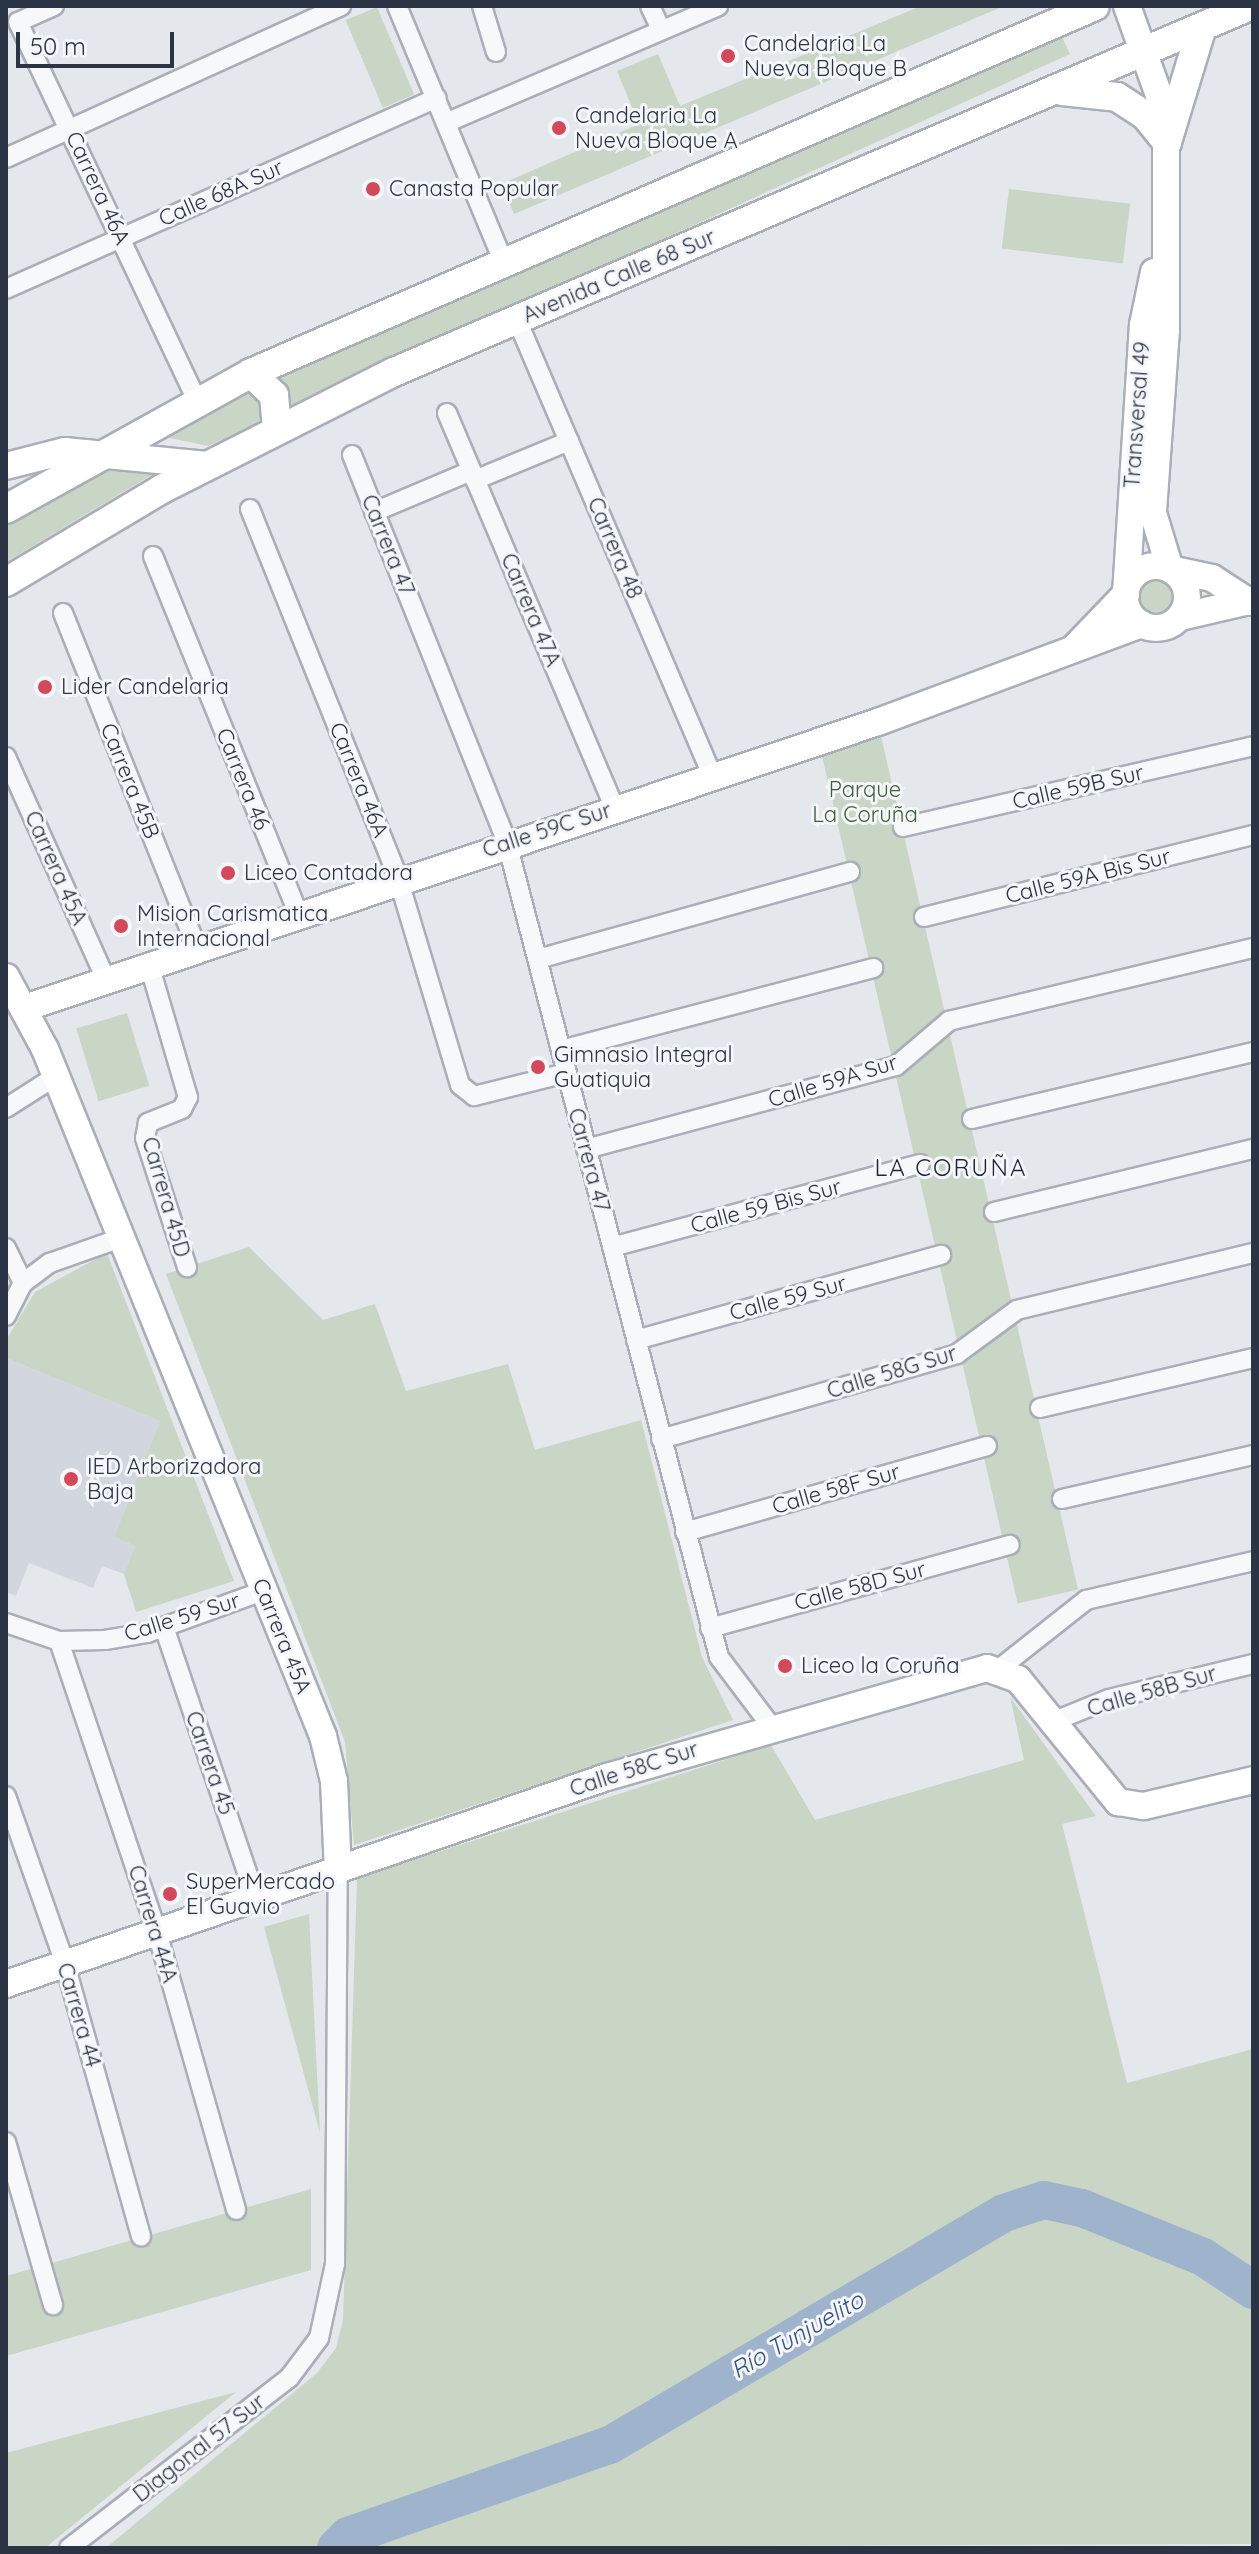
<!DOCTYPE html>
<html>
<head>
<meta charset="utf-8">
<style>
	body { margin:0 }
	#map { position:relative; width:1259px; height:2554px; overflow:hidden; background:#e4e7ec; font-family:Quicksand,sans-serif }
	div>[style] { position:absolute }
	.built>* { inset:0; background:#d2d6de }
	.green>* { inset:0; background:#c9d6c5; transform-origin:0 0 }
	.round { border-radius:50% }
	.river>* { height:38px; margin:-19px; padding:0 19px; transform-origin:19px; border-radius:19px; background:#9fb4cc }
	.roads { filter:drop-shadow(2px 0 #a9aeb7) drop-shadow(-2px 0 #a9aeb7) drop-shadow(0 2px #a9aeb7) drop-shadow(0 -2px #a9aeb7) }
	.street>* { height:18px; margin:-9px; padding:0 9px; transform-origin:9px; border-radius:9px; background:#f7f8fa }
	.secondary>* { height:26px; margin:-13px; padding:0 13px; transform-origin:13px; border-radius:13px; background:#fff }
	.secondary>.ring { margin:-13px; padding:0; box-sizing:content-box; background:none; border:26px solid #fff; border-radius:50% }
	.primary>* { height:28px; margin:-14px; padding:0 14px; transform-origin:14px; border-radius:14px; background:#fff }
	.dots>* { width:22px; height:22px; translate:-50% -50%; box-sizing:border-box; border:4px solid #f4f6f9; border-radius:50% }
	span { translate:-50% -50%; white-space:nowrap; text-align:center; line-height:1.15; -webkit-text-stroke:6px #f4f6f9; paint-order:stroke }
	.poi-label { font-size:22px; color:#2b3445 }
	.left { translate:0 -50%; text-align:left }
	.street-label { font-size:22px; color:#2b3445 }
	.park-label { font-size:22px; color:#3f6138 }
	.neighbourhood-label { font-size:24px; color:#1d2536; letter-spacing:2px }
	.water-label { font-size:24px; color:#34527a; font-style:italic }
	.frame { position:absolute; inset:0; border:8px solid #2b3445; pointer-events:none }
	.scale { position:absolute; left:16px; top:32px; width:158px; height:36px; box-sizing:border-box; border:4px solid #2b3445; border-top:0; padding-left:10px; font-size:24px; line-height:28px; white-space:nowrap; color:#2b3445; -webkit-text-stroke:6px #f4f6f9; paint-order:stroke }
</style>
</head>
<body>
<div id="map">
	<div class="built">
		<i style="clip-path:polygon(6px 1358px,160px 1421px,114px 1537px,135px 1546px,124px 1574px,102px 1566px,93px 1588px,29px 1563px,16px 1596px,6px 1592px)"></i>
	</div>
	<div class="green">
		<i style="clip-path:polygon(921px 6px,1004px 6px,514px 214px,501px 184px,639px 124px,617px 71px,658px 54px,680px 106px)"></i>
		<i style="left:377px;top:7px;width:95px;height:34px;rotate:67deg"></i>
		<i style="clip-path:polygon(1062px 37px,1070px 54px,208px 446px,160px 436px,343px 344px)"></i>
		<i style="left:1009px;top:189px;width:122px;height:60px;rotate:7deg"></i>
		<i style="clip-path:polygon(107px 465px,158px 471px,6px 562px,6px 527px)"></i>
		<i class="round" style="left:1128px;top:569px;width:58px;height:58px"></i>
		<i style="left:881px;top:736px;width:876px;height:62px;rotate:77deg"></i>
		<i style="left:127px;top:1013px;width:76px;height:53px;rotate:73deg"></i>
		<i style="clip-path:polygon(249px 1247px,323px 1320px,375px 1304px,406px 1391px,508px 1364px,535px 1450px,641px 1420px,702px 1657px,733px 1720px,354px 1845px,345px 1742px,166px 1274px)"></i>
		<i style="clip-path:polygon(107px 1253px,234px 1581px,136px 1612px,124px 1574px,135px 1546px,114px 1537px,160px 1421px,6px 1358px,6px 1340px,35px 1292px)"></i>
		<i style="clip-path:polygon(1010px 1697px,1096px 1816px,1062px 1824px,1127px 2083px,1253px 2049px,1253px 2544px,106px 2548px,317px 2373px,336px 2348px,343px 2320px,357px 1878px,771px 1745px,815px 1820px,1024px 1760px)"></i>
		<i style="clip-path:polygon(309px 1914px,320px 2133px,264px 1927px)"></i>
		<i style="clip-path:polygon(311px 2189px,311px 2270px,6px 2356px,6px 2276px)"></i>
		<i style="clip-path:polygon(236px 2392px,45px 2548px,6px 2548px,6px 2453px)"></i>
	</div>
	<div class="river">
		<i style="left:336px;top:2548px;width:17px;rotate:-45deg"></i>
		<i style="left:348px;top:2536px;width:277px;rotate:-19.2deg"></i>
		<i style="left:610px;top:2445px;width:457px;rotate:-30.5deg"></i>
		<i style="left:1004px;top:2213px;width:42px;rotate:-18deg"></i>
		<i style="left:1044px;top:2200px;width:39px;rotate:12deg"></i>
		<i style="left:1082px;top:2208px;width:131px;rotate:22deg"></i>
		<i style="left:1203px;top:2257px;width:60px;rotate:33.4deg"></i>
	</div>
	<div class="roads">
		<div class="street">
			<i style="left:54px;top:6px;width:39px;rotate:156deg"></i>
			<i style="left:18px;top:22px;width:417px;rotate:64.7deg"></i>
			<i style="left:397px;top:6px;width:273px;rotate:67.4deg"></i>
			<i style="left:482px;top:6px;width:48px;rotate:73.1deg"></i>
			<i style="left:650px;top:6px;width:26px;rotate:65deg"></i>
			<i style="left:448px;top:122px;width:294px;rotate:-23.2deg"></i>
			<i style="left:6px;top:158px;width:368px;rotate:-24.4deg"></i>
			<i style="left:6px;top:289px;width:471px;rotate:-23.9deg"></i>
			<i style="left:517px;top:320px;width:497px;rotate:66.8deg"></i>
			<i style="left:447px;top:413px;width:429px;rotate:67deg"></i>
			<i style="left:352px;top:455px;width:418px;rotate:68.2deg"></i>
			<i style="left:507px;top:843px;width:841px;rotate:75.4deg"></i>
			<i style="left:719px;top:1657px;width:86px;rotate:53deg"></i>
			<i style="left:475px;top:480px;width:102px;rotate:-22.5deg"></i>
			<i style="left:250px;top:509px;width:398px;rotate:68.1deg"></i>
			<i style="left:398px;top:878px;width:216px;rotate:73.3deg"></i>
			<i style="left:460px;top:1085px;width:18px;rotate:38deg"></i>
			<i style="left:474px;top:1096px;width:95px;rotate:-14deg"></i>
			<i style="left:374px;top:512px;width:105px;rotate:-22.9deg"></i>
			<i style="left:153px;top:556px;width:385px;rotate:67.9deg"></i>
			<i style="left:63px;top:613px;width:361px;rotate:68.2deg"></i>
			<i style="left:6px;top:757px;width:243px;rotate:65.8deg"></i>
			<i style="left:903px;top:827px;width:359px;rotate:-13deg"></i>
			<i style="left:924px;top:917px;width:339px;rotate:-14deg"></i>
			<i style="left:538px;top:959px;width:324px;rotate:-15.6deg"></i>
			<i style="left:149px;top:964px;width:139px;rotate:73.7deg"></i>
			<i style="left:188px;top:1097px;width:13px;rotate:117deg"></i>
			<i style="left:182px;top:1109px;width:37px;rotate:158deg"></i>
			<i style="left:148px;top:1123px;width:15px;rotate:101deg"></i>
			<i style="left:145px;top:1138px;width:136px;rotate:72deg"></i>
			<i style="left:561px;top:1050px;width:323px;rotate:-14.7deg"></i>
			<i style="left:6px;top:1108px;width:59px;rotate:-32.6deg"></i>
			<i style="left:972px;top:1119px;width:289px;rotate:-13.4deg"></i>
			<i style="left:586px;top:1149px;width:321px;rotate:-15deg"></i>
			<i style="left:896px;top:1066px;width:70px;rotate:-40.3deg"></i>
			<i style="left:949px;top:1021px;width:313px;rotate:-13.5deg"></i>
			<i style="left:994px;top:1212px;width:267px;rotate:-13.7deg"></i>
			<i style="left:612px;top:1247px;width:319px;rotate:-15.1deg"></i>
			<i style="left:6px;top:1248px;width:39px;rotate:64deg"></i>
			<i style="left:6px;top:1316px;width:37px;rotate:-63deg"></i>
			<i style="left:23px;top:1283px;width:34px;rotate:-37deg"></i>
			<i style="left:50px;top:1263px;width:75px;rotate:-19.4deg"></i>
			<i style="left:636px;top:1340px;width:317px;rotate:-15.6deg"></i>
			<i style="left:1040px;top:1408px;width:219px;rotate:-13.2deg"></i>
			<i style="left:661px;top:1439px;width:308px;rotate:-16deg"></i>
			<i style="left:957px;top:1354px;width:74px;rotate:-36.3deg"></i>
			<i style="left:1017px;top:1310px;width:243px;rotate:-13.6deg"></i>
			<i style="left:1062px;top:1499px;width:196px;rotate:-13deg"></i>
			<i style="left:685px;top:1532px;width:314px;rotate:-15.9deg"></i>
			<i style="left:6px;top:1623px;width:56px;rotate:18.8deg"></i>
			<i style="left:59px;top:1641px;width:46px;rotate:-1.2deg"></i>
			<i style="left:105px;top:1640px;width:43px;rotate:-9.5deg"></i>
			<i style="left:147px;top:1633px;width:123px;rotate:-19.9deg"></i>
			<i style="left:164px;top:1627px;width:287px;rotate:71.3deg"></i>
			<i style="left:710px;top:1628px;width:311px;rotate:-15.5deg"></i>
			<i style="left:59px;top:1641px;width:307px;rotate:71.4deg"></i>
			<i style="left:157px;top:1932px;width:289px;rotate:74.1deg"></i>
			<i style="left:1000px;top:1668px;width:110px;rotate:-38.3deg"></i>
			<i style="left:1086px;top:1600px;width:171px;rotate:-13.1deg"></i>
			<i style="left:1052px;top:1722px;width:61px;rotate:-22deg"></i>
			<i style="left:1109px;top:1699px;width:148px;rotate:-13.7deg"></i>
			<i style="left:6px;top:1796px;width:178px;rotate:70.6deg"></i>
			<i style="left:65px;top:1964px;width:283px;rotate:74.4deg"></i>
			<i style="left:6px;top:2142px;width:170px;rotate:73.9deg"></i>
			<i style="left:69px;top:2548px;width:278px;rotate:-37.7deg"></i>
			<i style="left:289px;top:2378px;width:50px;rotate:-53.1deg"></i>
			<i style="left:319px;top:2338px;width:76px;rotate:-77.8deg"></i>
			<i style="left:335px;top:2264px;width:393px;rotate:-89.6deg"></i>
		</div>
		<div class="secondary">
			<i style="left:1127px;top:6px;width:116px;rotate:70.3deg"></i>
			<i style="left:1166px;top:115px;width:215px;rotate:90deg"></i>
			<i style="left:1166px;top:330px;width:183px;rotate:94.1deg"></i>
			<i style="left:1153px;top:513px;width:59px;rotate:73.1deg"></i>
			<i style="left:6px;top:466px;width:61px;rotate:-14.3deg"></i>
			<i style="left:65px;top:451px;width:145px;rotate:5.6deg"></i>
			<i class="ring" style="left:1125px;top:566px;width:36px;height:36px"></i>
			<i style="left:1170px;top:569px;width:43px;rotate:12.1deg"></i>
			<i style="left:1212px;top:578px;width:44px;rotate:33deg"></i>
			<i style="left:1126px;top:594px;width:270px;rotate:-86.4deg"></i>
			<i style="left:1143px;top:325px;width:54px;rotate:-78.3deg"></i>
			<i style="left:1180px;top:617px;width:75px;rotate:-13.1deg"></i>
			<i style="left:1076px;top:646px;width:72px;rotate:-46.1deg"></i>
			<i style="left:6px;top:977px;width:82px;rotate:61.6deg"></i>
			<i style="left:45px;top:1049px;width:741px;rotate:67.97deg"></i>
			<i style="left:323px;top:1736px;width:46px;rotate:76.3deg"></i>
			<i style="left:334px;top:1781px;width:90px;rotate:87.5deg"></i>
			<i style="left:25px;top:1008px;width:900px;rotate:-18.54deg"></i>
			<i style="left:878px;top:722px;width:281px;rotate:-20.4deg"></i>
			<i style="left:6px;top:1984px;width:636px;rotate:-19.01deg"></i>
			<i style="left:607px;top:1777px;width:395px;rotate:-16deg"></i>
			<i style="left:987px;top:1668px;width:33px;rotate:20deg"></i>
			<i style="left:1018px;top:1679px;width:159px;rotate:50.9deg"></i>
			<i style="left:1118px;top:1802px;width:26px;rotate:9deg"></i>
			<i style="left:1144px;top:1806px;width:112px;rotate:-13.4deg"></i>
		</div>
		<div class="primary">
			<i style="left:1062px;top:91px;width:55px;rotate:6.2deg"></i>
			<i style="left:1117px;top:97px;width:33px;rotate:33deg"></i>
			<i style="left:1145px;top:115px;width:35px;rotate:51deg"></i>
			<i style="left:1167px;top:142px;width:120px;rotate:-73.1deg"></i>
			<i style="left:251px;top:373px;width:32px;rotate:44deg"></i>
			<i style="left:274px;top:395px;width:32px;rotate:85deg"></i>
			<i style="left:6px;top:509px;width:280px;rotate:-29deg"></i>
			<i style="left:251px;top:373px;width:920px;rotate:-23.5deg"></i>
			<i style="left:6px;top:582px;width:182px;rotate:-30.8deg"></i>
			<i style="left:162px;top:489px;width:260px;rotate:-26.8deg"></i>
			<i style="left:394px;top:372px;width:931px;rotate:-23.15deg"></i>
		</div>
	</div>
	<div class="dots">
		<i style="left:728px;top:56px;background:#d1495b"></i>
		<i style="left:559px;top:128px;background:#d1495b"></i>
		<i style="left:373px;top:189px;background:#d1495b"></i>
		<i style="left:45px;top:687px;background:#d1495b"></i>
		<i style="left:228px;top:873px;background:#d1495b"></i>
		<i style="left:121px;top:926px;background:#d1495b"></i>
		<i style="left:538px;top:1067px;background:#d1495b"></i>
		<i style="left:71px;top:1479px;background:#d1495b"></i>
		<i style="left:785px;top:1666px;background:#d1495b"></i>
		<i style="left:170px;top:1894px;background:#d1495b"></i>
	</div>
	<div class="poi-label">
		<span class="left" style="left:744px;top:56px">Candelaria La<br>Nueva Bloque B</span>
		<span class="left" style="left:575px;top:128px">Candelaria La<br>Nueva Bloque A</span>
		<span class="left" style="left:389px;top:189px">Canasta Popular</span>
		<span class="left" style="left:61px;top:687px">Lider Candelaria</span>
		<span class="left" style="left:244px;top:873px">Liceo Contadora</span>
		<span class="left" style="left:137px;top:926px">Mision Carismatica<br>Internacional</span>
		<span class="left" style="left:554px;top:1067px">Gimnasio Integral<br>Guatiquia</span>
		<span class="left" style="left:87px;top:1479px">IED Arborizadora<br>Baja</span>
		<span class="left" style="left:801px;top:1666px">Liceo la Coruña</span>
		<span class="left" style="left:186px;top:1894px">SuperMercado<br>El Guavio</span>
	</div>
	<div class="street-label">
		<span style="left:98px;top:188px;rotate:65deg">Carrera 46A</span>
		<span style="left:221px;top:193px;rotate:-24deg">Calle 68A Sur</span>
		<span style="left:619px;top:276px;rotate:-23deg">Avenida Calle 68 Sur</span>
		<span style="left:1137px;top:415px;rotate:-86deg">Transversal 49</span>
		<span style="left:388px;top:545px;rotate:68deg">Carrera 47</span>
		<span style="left:615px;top:548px;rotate:67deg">Carrera 48</span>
		<span style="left:531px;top:610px;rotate:67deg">Carrera 47A</span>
		<span style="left:243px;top:779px;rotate:68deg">Carrera 46</span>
		<span style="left:359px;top:780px;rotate:68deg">Carrera 46A</span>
		<span style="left:130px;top:781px;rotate:68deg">Carrera 45B</span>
		<span style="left:1078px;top:787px;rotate:-13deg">Calle 59B Sur</span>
		<span style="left:547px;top:830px;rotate:-18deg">Calle 59C Sur</span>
		<span style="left:56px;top:868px;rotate:66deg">Carrera 45A</span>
		<span style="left:1088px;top:876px;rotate:-14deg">Calle 59A Bis Sur</span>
		<span style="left:833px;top:1081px;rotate:-17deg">Calle 59A Sur</span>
		<span style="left:589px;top:1160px;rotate:75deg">Carrera 47</span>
		<span style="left:166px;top:1197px;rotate:74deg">Carrera 45D</span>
		<span style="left:766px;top:1206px;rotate:-15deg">Calle 59 Bis Sur</span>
		<span style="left:788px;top:1298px;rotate:-15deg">Calle 59 Sur</span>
		<span style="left:892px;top:1372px;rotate:-17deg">Calle 58G Sur</span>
		<span style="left:836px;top:1489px;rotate:-16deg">Calle 58F Sur</span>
		<span style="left:860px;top:1586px;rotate:-15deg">Calle 58D Sur</span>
		<span style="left:182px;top:1617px;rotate:-17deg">Calle 59 Sur</span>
		<span style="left:282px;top:1636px;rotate:68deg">Carrera 45A</span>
		<span style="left:1152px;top:1691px;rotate:-16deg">Calle 58B Sur</span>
		<span style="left:210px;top:1763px;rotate:71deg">Carrera 45</span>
		<span style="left:634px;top:1769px;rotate:-18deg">Calle 58C Sur</span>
		<span style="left:153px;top:1924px;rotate:73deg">Carrera 44A</span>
		<span style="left:79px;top:2015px;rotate:74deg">Carrera 44</span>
		<span style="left:199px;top:2448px;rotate:-38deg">Diagonal 57 Sur</span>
	</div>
	<div class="park-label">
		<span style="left:865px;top:802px">Parque<br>La Coruña</span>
	</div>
	<div class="neighbourhood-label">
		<span style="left:951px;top:1168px">LA CORUÑA</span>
	</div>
	<div class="water-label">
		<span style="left:797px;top:2335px;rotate:-30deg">Río Tunjuelito</span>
	</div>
	<div class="frame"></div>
	<div class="scale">50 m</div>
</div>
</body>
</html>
